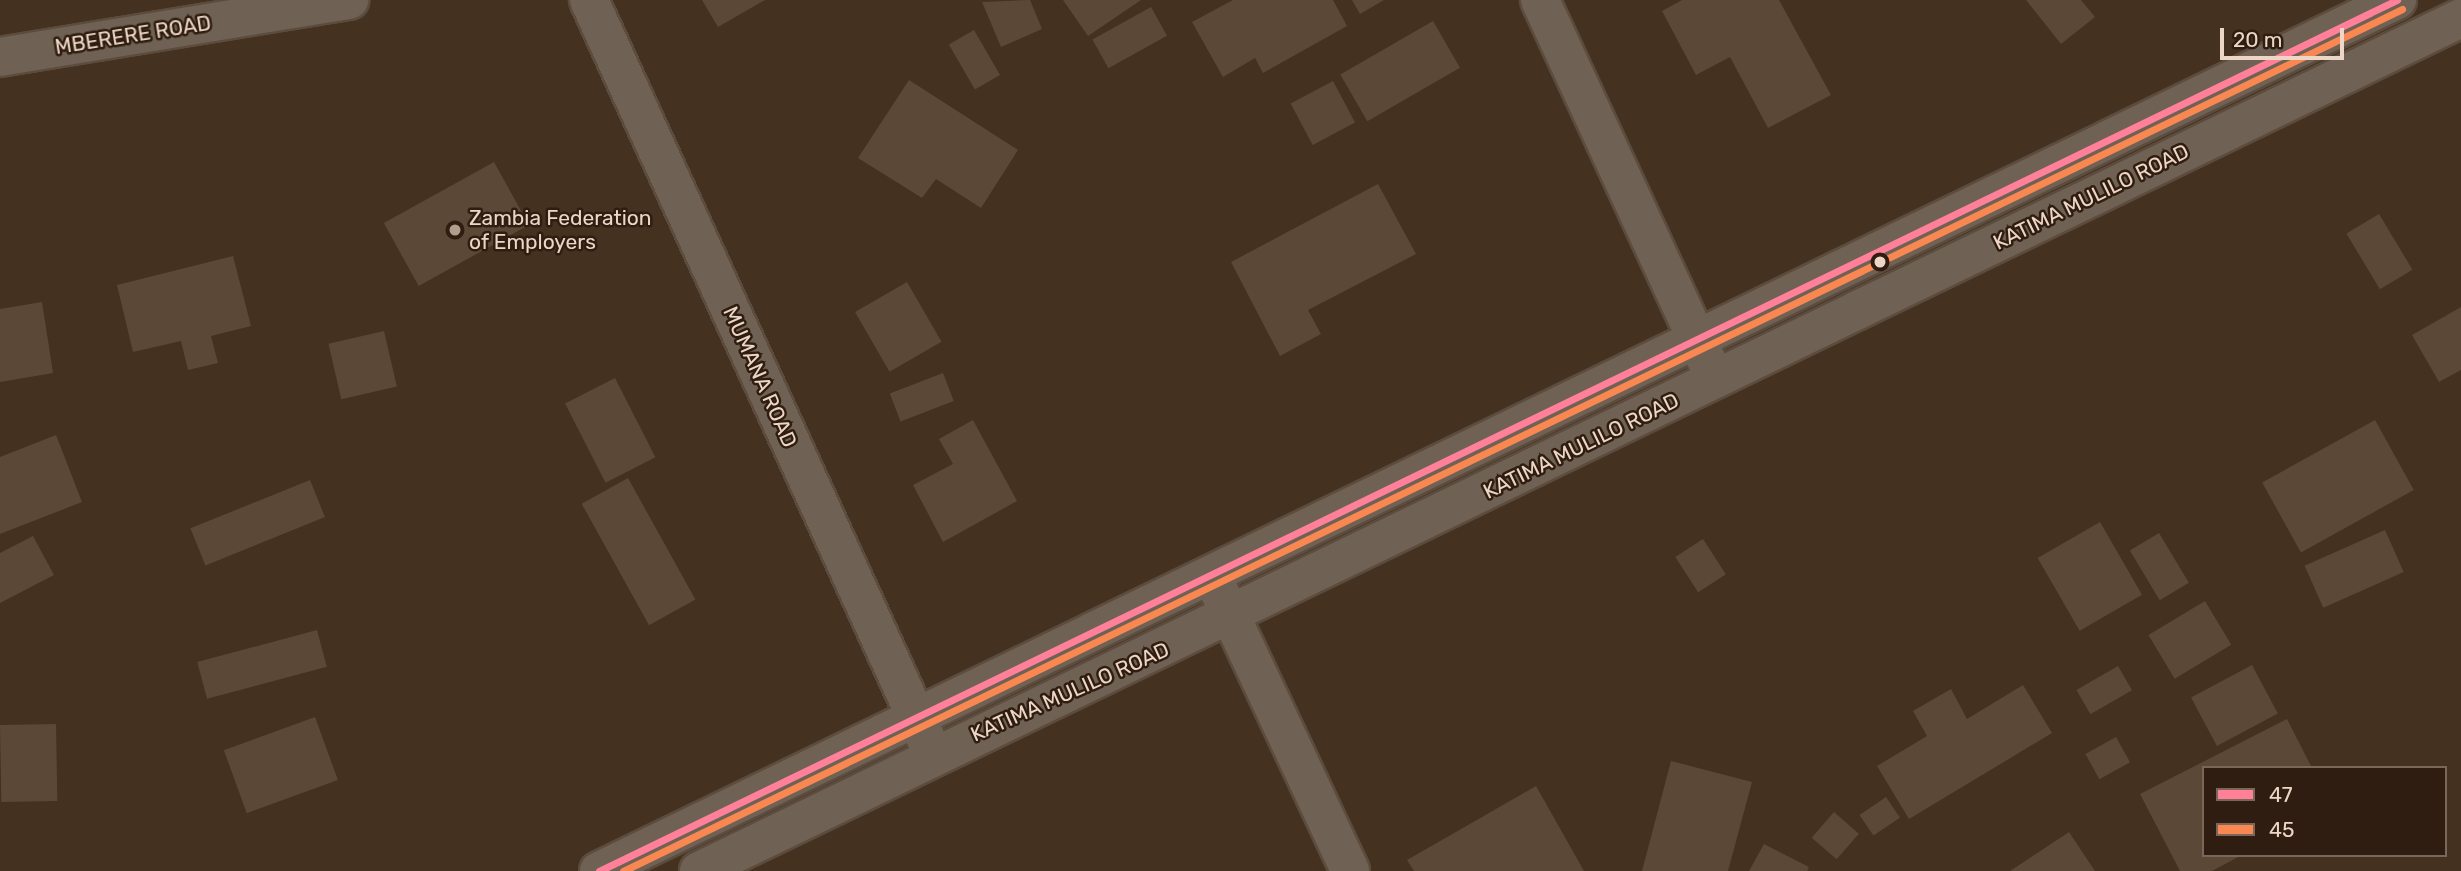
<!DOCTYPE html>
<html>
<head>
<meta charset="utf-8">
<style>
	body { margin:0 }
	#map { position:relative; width:2461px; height:871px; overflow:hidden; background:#45311f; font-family:Rubik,sans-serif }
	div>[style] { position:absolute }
	.building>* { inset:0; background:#5c4837; transform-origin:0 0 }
	.roads { filter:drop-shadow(2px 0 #5c4c3e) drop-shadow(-2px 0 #5c4c3e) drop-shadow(0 2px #5c4c3e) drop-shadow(0 -2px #5c4c3e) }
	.street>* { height:38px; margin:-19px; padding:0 19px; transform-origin:19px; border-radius:19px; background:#706155 }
	.secondary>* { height:38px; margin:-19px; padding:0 19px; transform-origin:19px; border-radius:19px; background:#706155 }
	.bus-1>* { height:7px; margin:-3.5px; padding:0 3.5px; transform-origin:3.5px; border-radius:3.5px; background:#ff8098 }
	.bus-2>* { height:7px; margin:-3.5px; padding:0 3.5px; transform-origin:3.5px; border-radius:3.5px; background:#f88751 }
	.dots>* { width:19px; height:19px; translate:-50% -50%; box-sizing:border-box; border:4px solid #2e1d10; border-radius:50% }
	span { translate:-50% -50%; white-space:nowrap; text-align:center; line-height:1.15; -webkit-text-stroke:5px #2e1d10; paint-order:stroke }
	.street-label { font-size:21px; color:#edd6c5 }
	.poi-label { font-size:21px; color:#edd6c5 }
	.left { translate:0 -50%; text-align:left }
	.legend { position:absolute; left:2202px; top:766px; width:245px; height:91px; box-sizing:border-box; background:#2e1d10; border:2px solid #7a6758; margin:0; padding:9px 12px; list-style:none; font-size:21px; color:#edd6c5 }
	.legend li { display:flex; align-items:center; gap:14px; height:35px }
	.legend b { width:35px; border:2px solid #7a6758 }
	.scale { position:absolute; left:2220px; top:28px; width:124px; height:32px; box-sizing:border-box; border:4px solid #edd6c5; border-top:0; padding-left:9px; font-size:21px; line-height:24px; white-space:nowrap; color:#edd6c5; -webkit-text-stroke:5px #2e1d10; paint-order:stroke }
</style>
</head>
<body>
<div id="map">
	<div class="building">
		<i style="clip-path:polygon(702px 0,765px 0,718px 27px)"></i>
		<i style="clip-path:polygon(1030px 0,1042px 29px,1001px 47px,982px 2px)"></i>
		<i style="clip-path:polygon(1063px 0,1141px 0,1088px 36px)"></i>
		<i style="clip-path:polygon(1233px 0,1333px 0,1347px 26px,1263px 73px,1255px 58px,1223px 77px,1192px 22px)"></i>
		<i style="clip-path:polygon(1352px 0,1384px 0,1360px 14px)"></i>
		<i style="clip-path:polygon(1682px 0,1779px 0,1831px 95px,1768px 128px,1730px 57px,1696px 75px,1662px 11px)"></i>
		<i style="clip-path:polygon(2026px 0,2081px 0,2095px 17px,2061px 44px)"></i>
		<i style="left:1151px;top:7px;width:33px;height:67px;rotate:61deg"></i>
		<i style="left:1433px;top:21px;width:54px;height:107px;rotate:60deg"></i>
		<i style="left:974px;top:30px;width:52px;height:29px;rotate:60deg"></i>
		<i style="clip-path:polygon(909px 80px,1018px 150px,981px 208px,936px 179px,922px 198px,858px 158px)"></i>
		<i style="left:1333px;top:81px;width:47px;height:48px;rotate:62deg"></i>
		<i style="left:494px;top:162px;width:72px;height:126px;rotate:61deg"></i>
		<i style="clip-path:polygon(1378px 184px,1416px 254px,1308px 310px,1321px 334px,1280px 356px,1231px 262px)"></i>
		<i style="left:2379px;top:214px;width:65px;height:38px;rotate:59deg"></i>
		<i style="clip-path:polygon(233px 256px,251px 326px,211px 336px,218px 363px,188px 370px,181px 341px,133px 352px,117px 285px)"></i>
		<i style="left:907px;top:282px;width:69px;height:60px;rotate:60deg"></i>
		<i style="clip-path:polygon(42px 302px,53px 373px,0 382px,0 309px)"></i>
		<i style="clip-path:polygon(2461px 307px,2461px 370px,2439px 382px,2412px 335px)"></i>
		<i style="left:384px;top:331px;width:57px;height:57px;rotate:77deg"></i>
		<i style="left:943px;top:373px;width:30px;height:57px;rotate:69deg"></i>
		<i style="left:615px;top:378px;width:89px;height:56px;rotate:63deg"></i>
		<i style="clip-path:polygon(973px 420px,1017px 501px,943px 542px,913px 485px,953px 464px,939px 439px)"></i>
		<i style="left:2375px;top:420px;width:80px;height:129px;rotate:61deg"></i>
		<i style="clip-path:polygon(56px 435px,82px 502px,0 534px,0 457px)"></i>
		<i style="left:628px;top:478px;width:139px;height:53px;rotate:61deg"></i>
		<i style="left:310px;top:480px;width:40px;height:129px;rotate:68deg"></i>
		<i style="left:2100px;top:522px;width:84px;height:72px;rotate:60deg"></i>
		<i style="left:2385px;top:530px;width:46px;height:88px;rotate:66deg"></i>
		<i style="left:2159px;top:533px;width:58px;height:34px;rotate:59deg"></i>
		<i style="clip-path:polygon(33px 536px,54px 575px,0 603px,0 553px)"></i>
		<i style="left:1703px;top:539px;width:42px;height:33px;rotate:57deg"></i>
		<i style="left:2205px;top:601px;width:51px;height:66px;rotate:59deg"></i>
		<i style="left:317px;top:630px;width:38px;height:124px;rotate:75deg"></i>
		<i style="left:2252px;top:665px;width:55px;height:69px;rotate:62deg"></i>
		<i style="left:2118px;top:666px;width:28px;height:48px;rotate:60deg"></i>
		<i style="clip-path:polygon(2023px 685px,2052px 733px,1909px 819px,1877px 766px,1927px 736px,1913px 711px,1951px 689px,1967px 719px)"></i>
		<i style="left:315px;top:717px;width:67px;height:97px;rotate:70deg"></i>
		<i style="clip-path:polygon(2287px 719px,2312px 768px,2204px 768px,2204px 855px,2242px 855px,2212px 871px,2180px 871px,2140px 794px)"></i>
		<i style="left:56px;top:724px;width:77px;height:56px;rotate:89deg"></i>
		<i style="left:2116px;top:737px;width:29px;height:35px;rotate:61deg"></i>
		<i style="clip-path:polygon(1671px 761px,1752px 782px,1728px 871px,1642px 871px)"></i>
		<i style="clip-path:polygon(1536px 786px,1584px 871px,1414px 871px,1407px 860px)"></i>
		<i style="left:1886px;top:797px;width:25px;height:32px;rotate:56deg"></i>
		<i style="left:1834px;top:812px;width:33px;height:34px;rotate:41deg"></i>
		<i style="clip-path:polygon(2069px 832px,2095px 871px,2010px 871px)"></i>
		<i style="clip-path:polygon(1764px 844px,1809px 867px,1807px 871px,1749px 871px)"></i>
	</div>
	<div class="roads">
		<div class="street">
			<i style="left:589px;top:0;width:829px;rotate:65.48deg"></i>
			<i style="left:1540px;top:0;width:417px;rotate:65.2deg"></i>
			<i style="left:0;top:57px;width:354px;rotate:-9.3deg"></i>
			<i style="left:1213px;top:578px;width:323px;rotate:64.9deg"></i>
		</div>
		<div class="secondary">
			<i style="left:599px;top:871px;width:1998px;rotate:-25.85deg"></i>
			<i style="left:699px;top:871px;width:1958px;rotate:-25.83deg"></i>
		</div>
	</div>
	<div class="bus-1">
		<i style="left:599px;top:871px;width:1998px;rotate:-25.85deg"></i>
	</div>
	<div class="bus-2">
		<i style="left:623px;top:871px;width:1977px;rotate:-25.85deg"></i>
	</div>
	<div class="dots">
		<i style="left:455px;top:230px;background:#b29c8b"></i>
		<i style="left:1880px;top:262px;background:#edd6c5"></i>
	</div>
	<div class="street-label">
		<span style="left:133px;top:35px;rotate:-9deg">MBERERE ROAD</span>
		<span style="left:2091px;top:197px;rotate:-26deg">KATIMA MULILO ROAD</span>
		<span style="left:760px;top:377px;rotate:66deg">MUMANA ROAD</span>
		<span style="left:1581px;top:446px;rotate:-26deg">KATIMA MULILO ROAD</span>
		<span style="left:1070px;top:692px;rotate:-24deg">KATIMA MULILO ROAD</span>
	</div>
	<div class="poi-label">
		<span class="left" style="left:469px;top:230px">Zambia Federation<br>of Employers</span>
	</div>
	<ul class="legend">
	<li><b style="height:9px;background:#ff8098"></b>47</li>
	<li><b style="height:9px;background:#f88751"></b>45</li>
	</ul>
	<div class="scale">20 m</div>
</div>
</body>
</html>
